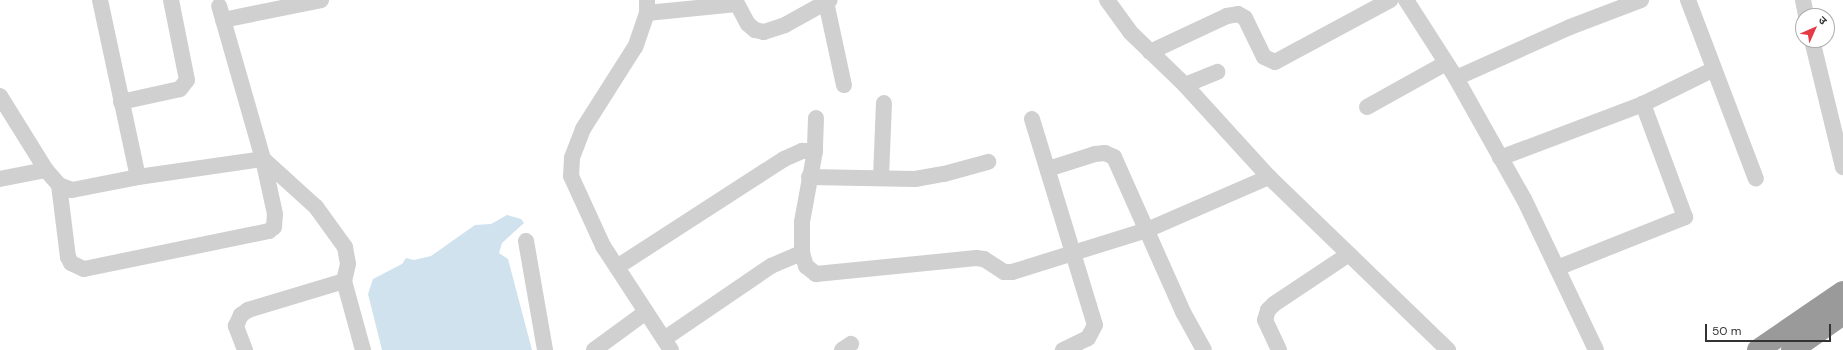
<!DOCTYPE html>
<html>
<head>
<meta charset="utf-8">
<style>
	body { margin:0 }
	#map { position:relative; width:1843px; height:350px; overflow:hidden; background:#fff; font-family:"DM Sans","Noto Sans Devanagari",sans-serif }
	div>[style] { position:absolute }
	.water>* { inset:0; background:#cfe2ee }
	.street>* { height:16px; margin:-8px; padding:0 8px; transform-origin:8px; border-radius:8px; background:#d0d0d0 }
	.highway>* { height:22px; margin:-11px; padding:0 11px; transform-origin:11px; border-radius:11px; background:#9a9a9a }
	span { translate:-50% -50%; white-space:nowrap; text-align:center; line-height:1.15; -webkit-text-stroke:4px #fff; paint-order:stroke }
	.north { position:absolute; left:1795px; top:8px; width:40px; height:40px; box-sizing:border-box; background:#fff; border:1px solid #adadad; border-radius:50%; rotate:45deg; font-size:11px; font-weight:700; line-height:16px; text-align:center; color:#333 }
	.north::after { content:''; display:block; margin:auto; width:14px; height:18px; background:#e63946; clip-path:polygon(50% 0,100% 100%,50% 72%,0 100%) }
	.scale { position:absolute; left:1705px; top:324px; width:126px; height:18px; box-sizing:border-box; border:2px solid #333; border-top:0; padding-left:5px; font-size:12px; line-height:14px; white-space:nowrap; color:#333; -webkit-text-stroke:3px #fff; paint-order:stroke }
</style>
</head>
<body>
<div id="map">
	<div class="water">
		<i style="clip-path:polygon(507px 215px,521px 219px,524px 223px,502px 243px,499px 253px,508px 259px,532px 350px,382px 350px,368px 294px,373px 279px,402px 264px,406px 258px,414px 260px,431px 256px,475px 225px,491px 224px)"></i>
	</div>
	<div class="street">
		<i style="left:100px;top:0;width:181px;rotate:77.9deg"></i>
		<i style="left:647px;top:0;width:13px;rotate:90deg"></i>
		<i style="left:647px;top:13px;width:36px;rotate:109deg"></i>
		<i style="left:635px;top:47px;width:97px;rotate:122.4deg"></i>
		<i style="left:583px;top:129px;width:31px;rotate:111deg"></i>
		<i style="left:572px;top:158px;width:18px;rotate:93deg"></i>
		<i style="left:571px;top:176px;width:77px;rotate:65.4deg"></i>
		<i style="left:603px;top:246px;width:124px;rotate:56.8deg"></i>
		<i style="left:735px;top:0;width:27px;rotate:62deg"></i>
		<i style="left:748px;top:24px;width:9px;rotate:41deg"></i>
		<i style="left:755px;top:30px;width:9px;rotate:13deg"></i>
		<i style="left:764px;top:32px;width:22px;rotate:-18deg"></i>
		<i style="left:785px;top:25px;width:51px;rotate:-29.1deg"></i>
		<i style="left:1107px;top:0;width:39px;rotate:54deg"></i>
		<i style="left:1130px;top:32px;width:76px;rotate:43.9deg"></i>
		<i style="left:1185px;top:85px;width:125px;rotate:47.6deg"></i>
		<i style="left:1269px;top:177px;width:249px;rotate:44deg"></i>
		<i style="left:1406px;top:0;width:93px;rotate:57.3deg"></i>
		<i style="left:1456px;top:78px;width:139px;rotate:60.7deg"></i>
		<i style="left:1524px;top:199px;width:167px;rotate:64.5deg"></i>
		<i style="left:1688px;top:0;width:191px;rotate:69.2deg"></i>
		<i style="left:1803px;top:0;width:16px;rotate:79deg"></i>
		<i style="left:826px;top:2px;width:85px;rotate:77.8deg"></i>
		<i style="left:647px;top:13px;width:90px;rotate:-5.7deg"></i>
		<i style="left:223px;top:20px;width:100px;rotate:-11.5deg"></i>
		<i style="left:1812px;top:40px;width:131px;rotate:76.3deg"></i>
		<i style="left:1150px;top:52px;width:85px;rotate:-25.1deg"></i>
		<i style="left:1227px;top:16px;width:11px;rotate:-10deg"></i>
		<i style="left:1238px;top:14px;width:8px;rotate:30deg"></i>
		<i style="left:1245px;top:18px;width:43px;rotate:64deg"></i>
		<i style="left:1264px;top:57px;width:12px;rotate:24deg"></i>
		<i style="left:1275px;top:62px;width:131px;rotate:-28.3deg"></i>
		<i style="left:1456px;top:78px;width:125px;rotate:-24.1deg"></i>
		<i style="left:1570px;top:27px;width:76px;rotate:-20.8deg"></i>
		<i style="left:1185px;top:85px;width:35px;rotate:-22deg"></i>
		<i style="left:0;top:96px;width:87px;rotate:58.1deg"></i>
		<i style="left:46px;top:170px;width:20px;rotate:49deg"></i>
		<i style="left:59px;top:185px;width:14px;rotate:21deg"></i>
		<i style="left:72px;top:190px;width:67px;rotate:-11.1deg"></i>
		<i style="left:138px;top:177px;width:126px;rotate:-8.2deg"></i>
		<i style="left:263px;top:159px;width:72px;rotate:42.2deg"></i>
		<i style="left:316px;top:207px;width:49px;rotate:54.1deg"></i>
		<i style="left:345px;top:247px;width:17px;rotate:80deg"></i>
		<i style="left:348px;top:264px;width:17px;rotate:103deg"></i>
		<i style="left:344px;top:281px;width:72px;rotate:74.6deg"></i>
		<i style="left:121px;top:102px;width:60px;rotate:-12.4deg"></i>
		<i style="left:180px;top:89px;width:11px;rotate:-52deg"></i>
		<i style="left:187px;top:80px;width:82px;rotate:-101.3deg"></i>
		<i style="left:1367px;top:107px;width:90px;rotate:-29.1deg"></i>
		<i style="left:816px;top:118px;width:33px;rotate:92deg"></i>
		<i style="left:815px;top:151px;width:72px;rotate:100.4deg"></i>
		<i style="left:802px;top:222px;width:31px;rotate:90deg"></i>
		<i style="left:802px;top:253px;width:14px;rotate:73deg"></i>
		<i style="left:806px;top:266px;width:13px;rotate:39deg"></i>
		<i style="left:816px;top:274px;width:161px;rotate:-5.7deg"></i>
		<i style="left:976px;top:258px;width:8px;rotate:7deg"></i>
		<i style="left:984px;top:259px;width:24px;rotate:33deg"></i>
		<i style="left:1004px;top:272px;width:8px"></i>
		<i style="left:1012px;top:272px;width:141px;rotate:-17.3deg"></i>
		<i style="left:1147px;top:230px;width:133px;rotate:-23.5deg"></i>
		<i style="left:1032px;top:119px;width:215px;rotate:73deg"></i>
		<i style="left:1095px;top:325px;width:15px;rotate:118deg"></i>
		<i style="left:1088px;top:338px;width:28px;rotate:154deg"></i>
		<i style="left:1500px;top:158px;width:153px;rotate:-20.7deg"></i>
		<i style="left:1643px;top:104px;width:79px;rotate:-26.2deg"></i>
		<i style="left:1048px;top:169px;width:49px;rotate:-17.7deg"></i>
		<i style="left:1095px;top:154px;width:10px;rotate:-6deg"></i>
		<i style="left:1105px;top:153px;width:10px;rotate:24deg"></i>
		<i style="left:1114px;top:157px;width:170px;rotate:66deg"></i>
		<i style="left:1183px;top:312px;width:43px;rotate:61.1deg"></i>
		<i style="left:809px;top:177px;width:106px;rotate:1.1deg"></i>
		<i style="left:915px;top:179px;width:29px;rotate:-10deg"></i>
		<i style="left:944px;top:174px;width:46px;rotate:-15.3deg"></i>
		<i style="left:881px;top:177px;width:74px;rotate:-87.7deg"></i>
		<i style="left:0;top:179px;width:47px;rotate:-11.1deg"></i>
		<i style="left:59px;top:185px;width:73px;rotate:82.9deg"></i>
		<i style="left:68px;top:257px;width:7px;rotate:63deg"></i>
		<i style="left:71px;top:263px;width:14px;rotate:25deg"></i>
		<i style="left:84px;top:269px;width:189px;rotate:-11.6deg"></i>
		<i style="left:269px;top:231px;width:6px;rotate:-39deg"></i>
		<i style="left:274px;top:227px;width:13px;rotate:-86deg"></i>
		<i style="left:275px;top:214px;width:56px;rotate:-102.3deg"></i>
		<i style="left:263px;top:159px;width:159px;rotate:-106deg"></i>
		<i style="left:526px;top:241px;width:111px;rotate:80.1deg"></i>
		<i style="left:617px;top:267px;width:199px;rotate:-32.9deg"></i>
		<i style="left:784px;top:159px;width:20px;rotate:-24deg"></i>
		<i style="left:802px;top:151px;width:13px"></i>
		<i style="left:1557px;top:268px;width:138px;rotate:-21.7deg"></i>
		<i style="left:1685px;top:217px;width:121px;rotate:-110.4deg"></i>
		<i style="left:664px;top:339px;width:130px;rotate:-34.3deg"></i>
		<i style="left:771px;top:266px;width:34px;rotate:-23deg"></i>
		<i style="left:245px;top:350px;width:26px;rotate:-111deg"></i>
		<i style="left:236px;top:326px;width:12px;rotate:-66deg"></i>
		<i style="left:241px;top:315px;width:9px;rotate:-36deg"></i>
		<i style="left:248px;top:310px;width:100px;rotate:-16.8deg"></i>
		<i style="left:594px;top:350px;width:64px;rotate:-36.2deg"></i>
		<i style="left:842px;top:350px;width:11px;rotate:-34deg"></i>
		<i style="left:1279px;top:350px;width:33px;rotate:-115deg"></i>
		<i style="left:1265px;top:320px;width:10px;rotate:-73deg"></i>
		<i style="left:1268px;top:310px;width:8px;rotate:-45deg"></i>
		<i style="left:1274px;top:304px;width:90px;rotate:-33.7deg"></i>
	</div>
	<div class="highway">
		<i style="left:1758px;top:350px;width:103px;rotate:-34.3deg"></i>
		<i style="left:1792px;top:350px;width:62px;rotate:-35.2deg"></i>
	</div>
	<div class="north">उ</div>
	<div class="scale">50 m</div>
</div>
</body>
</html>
